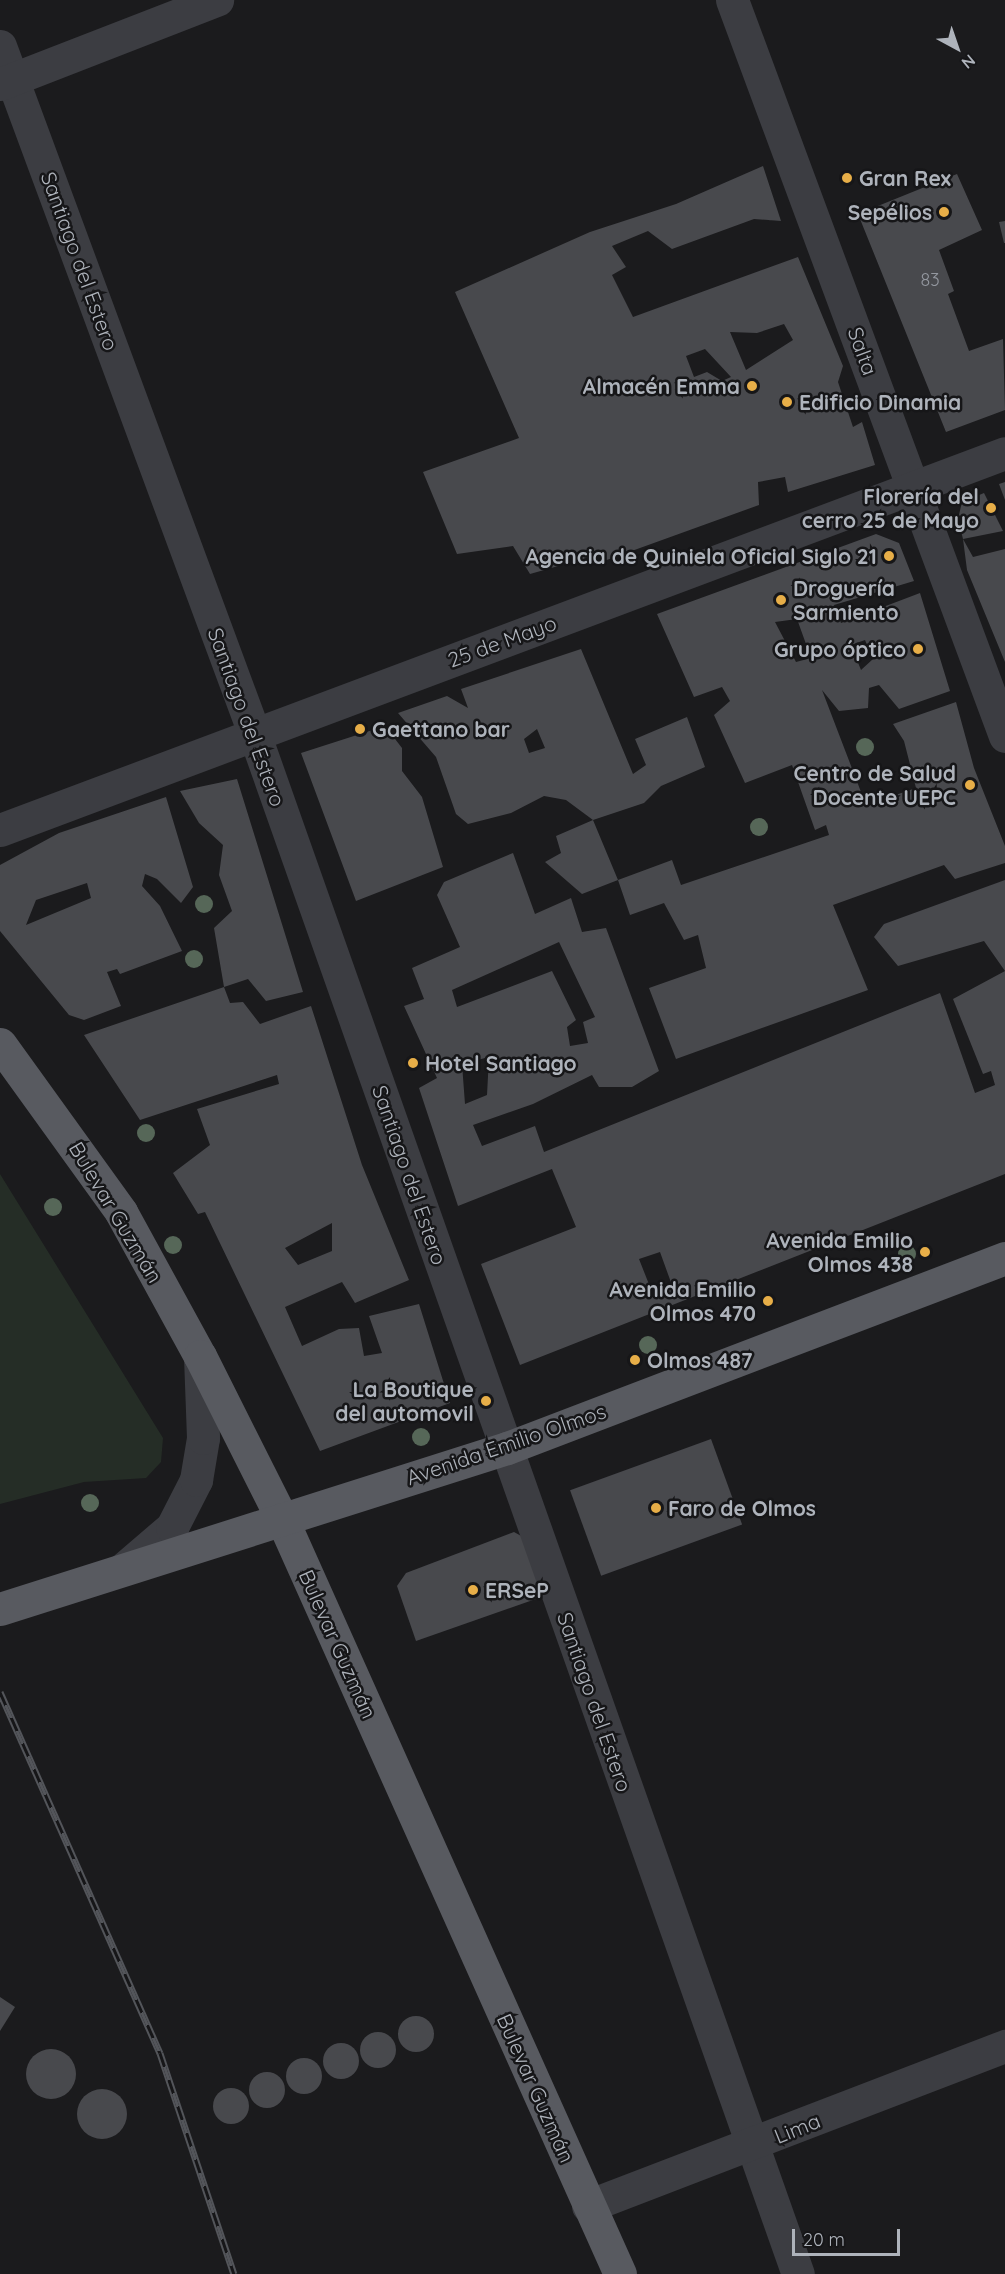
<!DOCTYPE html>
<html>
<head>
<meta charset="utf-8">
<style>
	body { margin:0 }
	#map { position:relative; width:1005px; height:2274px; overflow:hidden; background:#1b1b1d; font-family:Quicksand,sans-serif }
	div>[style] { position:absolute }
	.green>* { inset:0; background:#252d26 }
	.building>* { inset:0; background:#48494d; transform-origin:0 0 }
	.round { border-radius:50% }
	.minor>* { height:33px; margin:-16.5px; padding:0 16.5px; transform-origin:16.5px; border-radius:16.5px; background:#3c3d42 }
	.major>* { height:33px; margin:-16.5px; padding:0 16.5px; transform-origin:16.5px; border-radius:16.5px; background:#585a60 }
	.rail>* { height:7px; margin-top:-3.5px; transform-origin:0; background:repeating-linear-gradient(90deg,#161618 0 14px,#53555a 0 28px); box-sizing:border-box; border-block:2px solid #53555a }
	.trees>* { width:18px; height:18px; margin:-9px; border-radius:50%; background:#566758 }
	.dots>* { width:16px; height:16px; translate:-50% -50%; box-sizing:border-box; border:3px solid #161618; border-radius:50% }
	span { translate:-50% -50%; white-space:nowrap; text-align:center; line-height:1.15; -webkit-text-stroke:5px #161618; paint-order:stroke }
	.number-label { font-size:18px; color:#9498a0 }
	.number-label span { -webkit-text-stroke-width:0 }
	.poi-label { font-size:21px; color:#aeb3bb; font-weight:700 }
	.left { translate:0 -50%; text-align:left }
	.right { translate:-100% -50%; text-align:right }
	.street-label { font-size:21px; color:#aeb3bb }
	.north { position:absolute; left:927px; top:18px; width:60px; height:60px; -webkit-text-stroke:4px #161618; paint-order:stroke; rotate:140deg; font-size:16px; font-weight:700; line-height:24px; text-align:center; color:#aeb3bb }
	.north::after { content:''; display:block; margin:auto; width:21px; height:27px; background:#aeb3bb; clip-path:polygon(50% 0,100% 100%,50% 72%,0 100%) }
	.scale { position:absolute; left:792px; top:2229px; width:108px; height:27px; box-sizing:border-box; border:3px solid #aeb3bb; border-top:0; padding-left:8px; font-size:18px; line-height:21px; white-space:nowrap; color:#aeb3bb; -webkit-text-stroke:4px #161618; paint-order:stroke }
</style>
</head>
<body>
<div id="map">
	<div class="green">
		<i style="clip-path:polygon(0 1174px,163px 1438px,161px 1462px,146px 1478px,84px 1482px,0 1504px)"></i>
	</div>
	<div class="building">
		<i style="clip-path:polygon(evenodd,763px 166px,781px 221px,754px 219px,672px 249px,648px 231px,612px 246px,626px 267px,612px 275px,633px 317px,798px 257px,843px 366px,838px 382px,853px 427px,862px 422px,875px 465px,788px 492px,785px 477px,758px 482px,759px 505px,604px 561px,597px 555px,530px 574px,513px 546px,457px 554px,423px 472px,519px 438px,455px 292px,590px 232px,676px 204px,763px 166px,784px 324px,793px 340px,746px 370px,730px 332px,757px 333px,784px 324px,763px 166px,705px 349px,731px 377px,722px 381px,707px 372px,694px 377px,686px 356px,705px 349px)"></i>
		<i style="clip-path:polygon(957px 174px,982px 230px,939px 250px,954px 291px,948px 294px,969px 351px,1003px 339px,1005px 410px,946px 432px,858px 214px)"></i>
		<i style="clip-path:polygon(1005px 221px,1005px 243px,1004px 243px,999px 222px)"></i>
		<i style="clip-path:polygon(1005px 482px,1005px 500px,999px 484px)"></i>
		<i style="clip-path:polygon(984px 493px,1003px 531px,963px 539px,958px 519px,962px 502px)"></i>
		<i style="clip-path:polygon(evenodd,876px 534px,899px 543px,914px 581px,834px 605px,841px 623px,920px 593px,950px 691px,899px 709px,879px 685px,869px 688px,868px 708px,839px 711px,822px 690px,866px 805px,916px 788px,904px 741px,893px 724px,956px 702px,974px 768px,1005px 846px,1005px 863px,955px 879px,944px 865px,833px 905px,868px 990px,676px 1059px,649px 988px,706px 968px,698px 935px,684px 940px,664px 903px,630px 915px,618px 880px,582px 894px,545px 862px,561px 853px,556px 836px,593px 820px,618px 880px,672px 860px,681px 885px,829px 835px,826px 825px,815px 830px,792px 765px,745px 783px,714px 715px,730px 701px,722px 687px,694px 697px,657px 614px,876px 534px,797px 619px,811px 658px,796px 662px,775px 622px,797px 619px,876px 534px,865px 640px,873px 659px,861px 670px,851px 645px,865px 640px)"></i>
		<i style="clip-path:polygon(963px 539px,973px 557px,1005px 549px,1005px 662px,967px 570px)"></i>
		<i style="clip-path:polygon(evenodd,581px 649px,633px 774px,646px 765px,635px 739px,687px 717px,705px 767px,661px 786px,644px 803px,593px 820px,566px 800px,544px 796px,511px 813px,468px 824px,456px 814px,436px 757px,398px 713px,447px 696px,468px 708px,461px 689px,581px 649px,537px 729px,545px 748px,529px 753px,524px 739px,537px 729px)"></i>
		<i style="clip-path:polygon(385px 726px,402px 748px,402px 771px,422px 797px,443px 867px,356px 901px,301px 753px)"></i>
		<i style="clip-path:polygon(237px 779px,303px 992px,266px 1001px,248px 979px,224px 987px,214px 928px,232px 911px,219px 875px,223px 845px,199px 823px,180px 791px)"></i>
		<i style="clip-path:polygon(evenodd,166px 797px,193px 887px,181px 903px,157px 879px,145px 874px,142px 886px,160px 906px,182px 951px,120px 974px,117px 969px,107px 972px,121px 1006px,84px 1020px,69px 1015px,0 931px,0 865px,59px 833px,166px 797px,87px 883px,91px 898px,26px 925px,36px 900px,87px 883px)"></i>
		<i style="clip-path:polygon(evenodd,513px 853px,535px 914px,571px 898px,582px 932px,606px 928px,659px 1071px,632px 1087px,599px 1087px,592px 1075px,533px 1104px,473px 1125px,482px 1146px,535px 1126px,544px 1152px,940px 993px,975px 1093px,995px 1085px,991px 1071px,983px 1074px,953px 999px,1005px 971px,984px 941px,898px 966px,874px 937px,884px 924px,1005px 880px,1005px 1174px,520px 1365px,481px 1264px,576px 1227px,552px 1169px,458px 1206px,419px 1088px,437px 1078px,404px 1006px,424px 999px,412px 968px,460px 947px,437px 895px,444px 882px,513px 853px,559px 942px,595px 1017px,583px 1022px,588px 1043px,570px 1046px,567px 1027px,576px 1020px,552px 971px,457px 1007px,452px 990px,559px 942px,513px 853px,489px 1057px,487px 1095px,465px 1104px,462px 1064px,489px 1057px,513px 853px,660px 1252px,673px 1288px,654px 1297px,639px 1259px,660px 1252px)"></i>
		<i style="clip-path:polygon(evenodd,224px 987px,230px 1003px,243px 1002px,260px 1024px,311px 1006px,362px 1165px,409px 1280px,355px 1303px,342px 1282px,285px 1307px,302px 1346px,339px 1329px,359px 1328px,364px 1356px,382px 1353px,369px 1316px,419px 1304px,450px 1403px,320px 1451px,205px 1212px,198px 1214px,173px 1173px,210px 1145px,197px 1109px,279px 1084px,277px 1075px,140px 1120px,84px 1035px,224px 987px,332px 1223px,332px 1251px,298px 1265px,285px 1248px,332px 1223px)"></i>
		<i style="left:711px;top:1439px;width:91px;height:150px;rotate:70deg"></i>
		<i style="clip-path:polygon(514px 1532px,532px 1542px,550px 1594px,416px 1641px,397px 1586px,406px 1573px)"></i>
		<i style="clip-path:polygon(0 1997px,15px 2007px,0 2031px)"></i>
		<i class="round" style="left:398px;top:2016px;width:36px;height:36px"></i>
		<i class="round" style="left:360px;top:2032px;width:36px;height:36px"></i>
		<i class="round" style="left:323px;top:2043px;width:36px;height:36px"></i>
		<i class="round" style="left:26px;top:2049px;width:50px;height:50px"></i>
		<i class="round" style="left:286px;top:2058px;width:36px;height:36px"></i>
		<i class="round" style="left:249px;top:2072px;width:36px;height:36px"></i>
		<i class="round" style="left:213px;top:2088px;width:36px;height:36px"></i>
		<i class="round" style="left:77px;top:2089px;width:50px;height:50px"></i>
	</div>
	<div class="minor">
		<i style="left:732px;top:0;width:785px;rotate:69.65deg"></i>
		<i style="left:0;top:46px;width:732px;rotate:69.71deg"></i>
		<i style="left:254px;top:733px;width:1634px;rotate:70.56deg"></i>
		<i style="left:0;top:84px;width:233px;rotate:-21.2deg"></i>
		<i style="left:0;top:830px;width:1073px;rotate:-20.56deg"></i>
		<i style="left:123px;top:1569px;width:65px;rotate:-40.6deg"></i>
		<i style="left:172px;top:1527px;width:53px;rotate:-62.9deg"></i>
		<i style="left:196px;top:1480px;width:43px;rotate:-80.5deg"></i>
		<i style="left:203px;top:1438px;width:82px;rotate:-92.1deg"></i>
		<i style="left:588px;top:2206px;width:447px;rotate:-21deg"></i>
	</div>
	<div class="major">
		<i style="left:0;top:1044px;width:207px;rotate:54.2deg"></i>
		<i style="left:121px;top:1212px;width:164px;rotate:61.3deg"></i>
		<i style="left:200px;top:1356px;width:182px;rotate:63.3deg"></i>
		<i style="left:282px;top:1519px;width:827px;rotate:65.88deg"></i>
		<i style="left:0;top:1609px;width:532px;rotate:-17.62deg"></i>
		<i style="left:507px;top:1448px;width:533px;rotate:-20.88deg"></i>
	</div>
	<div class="rail">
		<i style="left:0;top:1692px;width:395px;rotate:66.1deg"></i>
		<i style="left:160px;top:2053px;width:233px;rotate:71.5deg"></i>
	</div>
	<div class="trees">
		<i style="left:865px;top:747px"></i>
		<i style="left:759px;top:827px"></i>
		<i style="left:204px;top:904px"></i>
		<i style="left:194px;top:959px"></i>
		<i style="left:146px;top:1133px"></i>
		<i style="left:53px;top:1207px"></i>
		<i style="left:173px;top:1245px"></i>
		<i style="left:907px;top:1254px"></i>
		<i style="left:648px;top:1345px"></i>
		<i style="left:421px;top:1437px"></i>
		<i style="left:90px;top:1503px"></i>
	</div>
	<div class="dots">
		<i style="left:847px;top:178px;background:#e7ae48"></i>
		<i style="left:944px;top:212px;background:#e7ae48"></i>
		<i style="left:752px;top:386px;background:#e7ae48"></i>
		<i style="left:787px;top:402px;background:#e7ae48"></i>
		<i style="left:991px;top:508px;background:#e7ae48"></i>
		<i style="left:889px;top:556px;background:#e7ae48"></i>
		<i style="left:781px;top:600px;background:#e7ae48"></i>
		<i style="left:918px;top:649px;background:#e7ae48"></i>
		<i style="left:360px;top:729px;background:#e7ae48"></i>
		<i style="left:970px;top:785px;background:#e7ae48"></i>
		<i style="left:413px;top:1063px;background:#e7ae48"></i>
		<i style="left:925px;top:1252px;background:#e7ae48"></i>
		<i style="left:768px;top:1301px;background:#e7ae48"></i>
		<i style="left:635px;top:1360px;background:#e7ae48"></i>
		<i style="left:486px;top:1401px;background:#e7ae48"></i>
		<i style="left:656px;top:1508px;background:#e7ae48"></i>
		<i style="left:473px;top:1590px;background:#e7ae48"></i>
	</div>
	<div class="number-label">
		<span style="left:930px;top:280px">83</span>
	</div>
	<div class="poi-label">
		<span class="left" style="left:859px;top:178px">Gran Rex</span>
		<span class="right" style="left:932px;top:212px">Sepélios</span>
		<span class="right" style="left:740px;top:386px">Almacén Emma</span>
		<span class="left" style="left:799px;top:402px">Edificio Dinamia</span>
		<span class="right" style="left:979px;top:508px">Florería del<br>cerro 25 de Mayo</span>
		<span class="right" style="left:877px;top:556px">Agencia de Quiniela Oficial Siglo 21</span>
		<span class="left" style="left:793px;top:600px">Droguería<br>Sarmiento</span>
		<span class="right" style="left:906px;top:649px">Grupo óptico</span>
		<span class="left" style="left:372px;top:729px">Gaettano bar</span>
		<span class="right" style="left:956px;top:785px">Centro de Salud<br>Docente UEPC</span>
		<span class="left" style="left:425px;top:1063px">Hotel Santiago</span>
		<span class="right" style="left:913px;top:1252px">Avenida Emilio<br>Olmos 438</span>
		<span class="right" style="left:756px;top:1301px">Avenida Emilio<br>Olmos 470</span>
		<span class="left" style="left:647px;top:1360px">Olmos 487</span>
		<span class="right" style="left:474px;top:1401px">La Boutique<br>del automovil</span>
		<span class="left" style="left:668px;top:1508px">Faro de Olmos</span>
		<span class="left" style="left:485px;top:1590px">ERSeP</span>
	</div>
	<div class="street-label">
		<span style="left:80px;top:261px;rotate:70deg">Santiago del Estero</span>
		<span style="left:863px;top:351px;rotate:70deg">Salta</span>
		<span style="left:502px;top:641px;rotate:-20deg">25 de Mayo</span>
		<span style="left:247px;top:717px;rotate:70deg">Santiago del Estero</span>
		<span style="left:410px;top:1175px;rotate:71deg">Santiago del Estero</span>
		<span style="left:116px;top:1212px;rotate:59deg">Bulevar Guzmán</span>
		<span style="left:506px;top:1444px;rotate:-19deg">Avenida Emilio Olmos</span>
		<span style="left:338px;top:1644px;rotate:66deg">Bulevar Guzmán</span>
		<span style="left:595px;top:1702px;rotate:71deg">Santiago del Estero</span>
		<span style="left:536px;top:2088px;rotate:66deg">Bulevar Guzmán</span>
		<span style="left:797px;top:2128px;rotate:-22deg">Lima</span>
	</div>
	<div class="north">N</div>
	<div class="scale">20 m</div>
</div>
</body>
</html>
